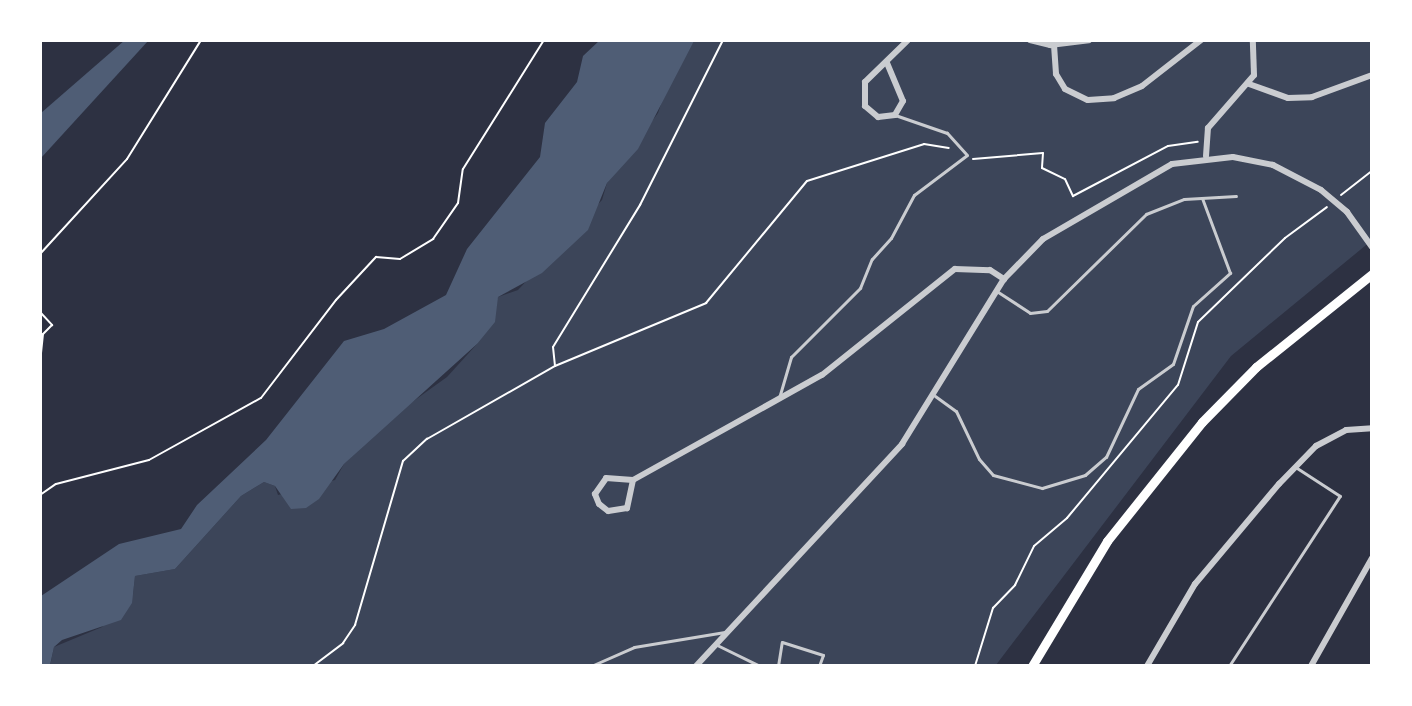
<!DOCTYPE html>
<html>
<head>
<meta charset="utf-8">
<style>
	body { margin:0 }
	#map { position:relative; width:1412px; height:706px; overflow:hidden; background:#2d3142; font-family:"Golos Text",sans-serif }
	div>[style] { position:absolute }
	.green>* { inset:0; background:#3c4559 }
	.water>* { inset:0; background:#4f5d75 }
	.path>* { height:2px; margin:-1px; padding:0 1px; transform-origin:1px; border-radius:1px; background:#fff }
	.service>* { height:3px; margin:-1.5px; padding:0 1.5px; transform-origin:1.5px; border-radius:1.5px; background:#caccd0 }
	.minor>* { height:6px; margin:-3px; padding:0 3px; transform-origin:3px; border-radius:3px; background:#caccd0 }
	.secondary>* { height:9px; margin:-4.5px; padding:0 4.5px; transform-origin:4.5px; border-radius:4.5px; background:#fff }
	span { translate:-50% -50%; white-space:nowrap; text-align:center; line-height:1.15; -webkit-text-stroke:5px #fff; paint-order:stroke }
	.frame { position:absolute; inset:0; border:42px solid #fff; pointer-events:none }
</style>
</head>
<body>
<div id="map">
	<div class="green">
		<i style="clip-path:polygon(694px 41px,1371px 41px,1371px 241px,1231px 356px,996px 665px,50px 666px,54px 647px,102px 627px,133px 594px,135px 576px,175px 569px,241px 496px,264px 482px,275px 486px,278px 495px,335px 480px,344px 464px,401px 410px,447px 377px,477px 344px,498px 297px,518px 290px,602px 200px,607px 183px,658px 113px,669px 80px)"></i>
	</div>
	<div class="water">
		<i style="clip-path:polygon(125px 40px,148px 41px,41px 158px,41px 113px)"></i>
		<i style="clip-path:polygon(600px 40px,694px 41px,638px 149px,607px 183px,588px 230px,542px 273px,498px 297px,495px 322px,477px 344px,344px 464px,319px 499px,306px 508px,291px 509px,275px 486px,264px 482px,241px 496px,175px 569px,135px 576px,132px 603px,121px 620px,62px 640px,54px 647px,50px 665px,41px 665px,41px 596px,119px 544px,181px 529px,197px 505px,266px 440px,344px 341px,384px 329px,446px 295px,467px 249px,540px 157px,545px 123px,577px 82px,583px 56px)"></i>
	</div>
	<div class="path">
		<i style="left:973px;top:159px;width:70px;rotate:-4.9deg"></i>
		<i style="left:1043px;top:153px;width:15px;rotate:94deg"></i>
		<i style="left:1042px;top:168px;width:25px;rotate:26deg"></i>
		<i style="left:1065px;top:179px;width:19px;rotate:65deg"></i>
		<i style="left:1073px;top:196px;width:107px;rotate:-27.8deg"></i>
		<i style="left:1168px;top:146px;width:30px;rotate:-8deg"></i>
		<i style="left:1341px;top:195px;width:39px;rotate:-38deg"></i>
		<i style="left:40px;top:254px;width:129px;rotate:-47.5deg"></i>
		<i style="left:127px;top:159px;width:140px;rotate:-58.1deg"></i>
		<i style="left:40px;top:312px;width:18px;rotate:47deg"></i>
		<i style="left:52px;top:325px;width:13px;rotate:135deg"></i>
		<i style="left:43px;top:334px;width:29px;rotate:96deg"></i>
		<i style="left:555px;top:366px;width:164px;rotate:-22.6deg"></i>
		<i style="left:706px;top:303px;width:158px;rotate:-50.4deg"></i>
		<i style="left:807px;top:181px;width:123px;rotate:-17.5deg"></i>
		<i style="left:924px;top:144px;width:25px;rotate:9deg"></i>
		<i style="left:40px;top:495px;width:19px;rotate:-35deg"></i>
		<i style="left:56px;top:484px;width:96px;rotate:-14.5deg"></i>
		<i style="left:149px;top:460px;width:128px;rotate:-29deg"></i>
		<i style="left:261px;top:398px;width:123px;rotate:-52.6deg"></i>
		<i style="left:336px;top:300px;width:59px;rotate:-47.1deg"></i>
		<i style="left:376px;top:257px;width:24px;rotate:5deg"></i>
		<i style="left:400px;top:259px;width:39px;rotate:-31deg"></i>
		<i style="left:433px;top:239px;width:44px;rotate:-55.2deg"></i>
		<i style="left:458px;top:203px;width:34px;rotate:-82deg"></i>
		<i style="left:463px;top:169px;width:152px;rotate:-57.9deg"></i>
		<i style="left:313px;top:666px;width:38px;rotate:-37deg"></i>
		<i style="left:343px;top:643px;width:22px;rotate:-56deg"></i>
		<i style="left:355px;top:625px;width:171px;rotate:-73.7deg"></i>
		<i style="left:403px;top:461px;width:33px;rotate:-43deg"></i>
		<i style="left:427px;top:439px;width:147px;rotate:-29.7deg"></i>
		<i style="left:555px;top:366px;width:19px;rotate:-96deg"></i>
		<i style="left:553px;top:347px;width:167px;rotate:-58.5deg"></i>
		<i style="left:640px;top:205px;width:185px;rotate:-63.3deg"></i>
		<i style="left:975px;top:666px;width:61px;rotate:-72.8deg"></i>
		<i style="left:993px;top:608px;width:32px;rotate:-46deg"></i>
		<i style="left:1015px;top:585px;width:43px;rotate:-64deg"></i>
		<i style="left:1034px;top:546px;width:43px;rotate:-40.3deg"></i>
		<i style="left:1067px;top:518px;width:173px;rotate:-50.2deg"></i>
		<i style="left:1178px;top:385px;width:66px;rotate:-72.4deg"></i>
		<i style="left:1198px;top:322px;width:121px;rotate:-44deg"></i>
		<i style="left:1285px;top:238px;width:52px;rotate:-36.4deg"></i>
	</div>
	<div class="service">
		<i style="left:998px;top:292px;width:38px;rotate:33deg"></i>
		<i style="left:1030px;top:313px;width:17px;rotate:-7deg"></i>
		<i style="left:1047px;top:311px;width:139px;rotate:-44.4deg"></i>
		<i style="left:1146px;top:214px;width:41px;rotate:-21.5deg"></i>
		<i style="left:1184px;top:199px;width:52px;rotate:-3.3deg"></i>
		<i style="left:935px;top:396px;width:26px;rotate:36deg"></i>
		<i style="left:956px;top:411px;width:53px;rotate:64.4deg"></i>
		<i style="left:979px;top:459px;width:21px;rotate:49deg"></i>
		<i style="left:993px;top:475px;width:51px;rotate:14.9deg"></i>
		<i style="left:1042px;top:488px;width:45px;rotate:-16.8deg"></i>
		<i style="left:1085px;top:475px;width:28px;rotate:-41deg"></i>
		<i style="left:1106px;top:457px;width:75px;rotate:-64.8deg"></i>
		<i style="left:1138px;top:389px;width:43px;rotate:-35.5deg"></i>
		<i style="left:1173px;top:364px;width:61px;rotate:-71deg"></i>
		<i style="left:1193px;top:306px;width:50px;rotate:-41.7deg"></i>
		<i style="left:1230px;top:273px;width:80px;rotate:-110.5deg"></i>
		<i style="left:779px;top:398px;width:43px;rotate:-73.7deg"></i>
		<i style="left:791px;top:357px;width:98px;rotate:-45deg"></i>
		<i style="left:860px;top:288px;width:31px;rotate:-68deg"></i>
		<i style="left:872px;top:259px;width:28px;rotate:-48deg"></i>
		<i style="left:891px;top:238px;width:49px;rotate:-61.9deg"></i>
		<i style="left:914px;top:195px;width:66px;rotate:-37deg"></i>
		<i style="left:967px;top:155px;width:30px;rotate:-132deg"></i>
		<i style="left:947px;top:133px;width:55px;rotate:-160.9deg"></i>
		<i style="left:717px;top:645px;width:48px;rotate:26deg"></i>
		<i style="left:591px;top:666px;width:47px;rotate:-23.8deg"></i>
		<i style="left:634px;top:647px;width:92px;rotate:-9.4deg"></i>
		<i style="left:778px;top:666px;width:24px;rotate:-81deg"></i>
		<i style="left:782px;top:642px;width:43px;rotate:17.6deg"></i>
		<i style="left:823px;top:655px;width:12px;rotate:110deg"></i>
		<i style="left:1229px;top:666px;width:203px;rotate:-56.9deg"></i>
		<i style="left:1340px;top:496px;width:51px;rotate:-146.9deg"></i>
	</div>
	<div class="minor">
		<i style="left:1030px;top:40px;width:21px;rotate:14deg"></i>
		<i style="left:1050px;top:45px;width:39px;rotate:-7deg"></i>
		<i style="left:1054px;top:45px;width:29px;rotate:86deg"></i>
		<i style="left:1056px;top:74px;width:17px;rotate:59deg"></i>
		<i style="left:1065px;top:89px;width:25px;rotate:26deg"></i>
		<i style="left:1088px;top:100px;width:26px;rotate:-4deg"></i>
		<i style="left:1114px;top:98px;width:30px;rotate:-23deg"></i>
		<i style="left:1142px;top:86px;width:75px;rotate:-37.9deg"></i>
		<i style="left:887px;top:63px;width:41px;rotate:67.2deg"></i>
		<i style="left:903px;top:101px;width:16px;rotate:120deg"></i>
		<i style="left:895px;top:115px;width:17px;rotate:173deg"></i>
		<i style="left:878px;top:117px;width:17px;rotate:-140deg"></i>
		<i style="left:865px;top:106px;width:24px;rotate:-90deg"></i>
		<i style="left:865px;top:82px;width:60px;rotate:-44.3deg"></i>
		<i style="left:1249px;top:84px;width:41px;rotate:19.7deg"></i>
		<i style="left:1288px;top:98px;width:24px;rotate:-2deg"></i>
		<i style="left:1312px;top:97px;width:64px;rotate:-20.1deg"></i>
		<i style="left:1206px;top:156px;width:28px;rotate:-86deg"></i>
		<i style="left:1208px;top:128px;width:70px;rotate:-49deg"></i>
		<i style="left:1254px;top:75px;width:35px;rotate:-92deg"></i>
		<i style="left:633px;top:480px;width:29px;rotate:102deg"></i>
		<i style="left:627px;top:508px;width:19px;rotate:171deg"></i>
		<i style="left:608px;top:511px;width:11px;rotate:-142deg"></i>
		<i style="left:599px;top:504px;width:11px;rotate:-112deg"></i>
		<i style="left:595px;top:494px;width:19px;rotate:-55deg"></i>
		<i style="left:606px;top:478px;width:27px;rotate:4deg"></i>
		<i style="left:633px;top:480px;width:216px;rotate:-29.1deg"></i>
		<i style="left:822px;top:375px;width:170px;rotate:-38.6deg"></i>
		<i style="left:955px;top:269px;width:35px;rotate:2deg"></i>
		<i style="left:990px;top:270px;width:17px;rotate:33deg"></i>
		<i style="left:696px;top:666px;width:303px;rotate:-47.1deg"></i>
		<i style="left:902px;top:444px;width:194px;rotate:-58.3deg"></i>
		<i style="left:1004px;top:279px;width:56px;rotate:-45.7deg"></i>
		<i style="left:1043px;top:239px;width:149px;rotate:-30.2deg"></i>
		<i style="left:1172px;top:164px;width:61px;rotate:-6.5deg"></i>
		<i style="left:1233px;top:157px;width:41px;rotate:11.3deg"></i>
		<i style="left:1273px;top:165px;width:54px;rotate:27.5deg"></i>
		<i style="left:1321px;top:190px;width:34px;rotate:40deg"></i>
		<i style="left:1347px;top:212px;width:43px;rotate:54.5deg"></i>
		<i style="left:1147px;top:666px;width:95px;rotate:-59.7deg"></i>
		<i style="left:1195px;top:584px;width:131px;rotate:-50deg"></i>
		<i style="left:1279px;top:484px;width:53px;rotate:-45.8deg"></i>
		<i style="left:1316px;top:446px;width:34px;rotate:-28deg"></i>
		<i style="left:1346px;top:430px;width:26px;rotate:-4deg"></i>
		<i style="left:1311px;top:666px;width:124px;rotate:-60.5deg"></i>
	</div>
	<div class="secondary">
		<i style="left:1032px;top:666px;width:146px;rotate:-59deg"></i>
		<i style="left:1107px;top:541px;width:152px;rotate:-51.4deg"></i>
		<i style="left:1202px;top:422px;width:77px;rotate:-45.5deg"></i>
		<i style="left:1256px;top:367px;width:149px;rotate:-38.7deg"></i>
	</div>
	<div class="frame"></div>
</div>
</body>
</html>
